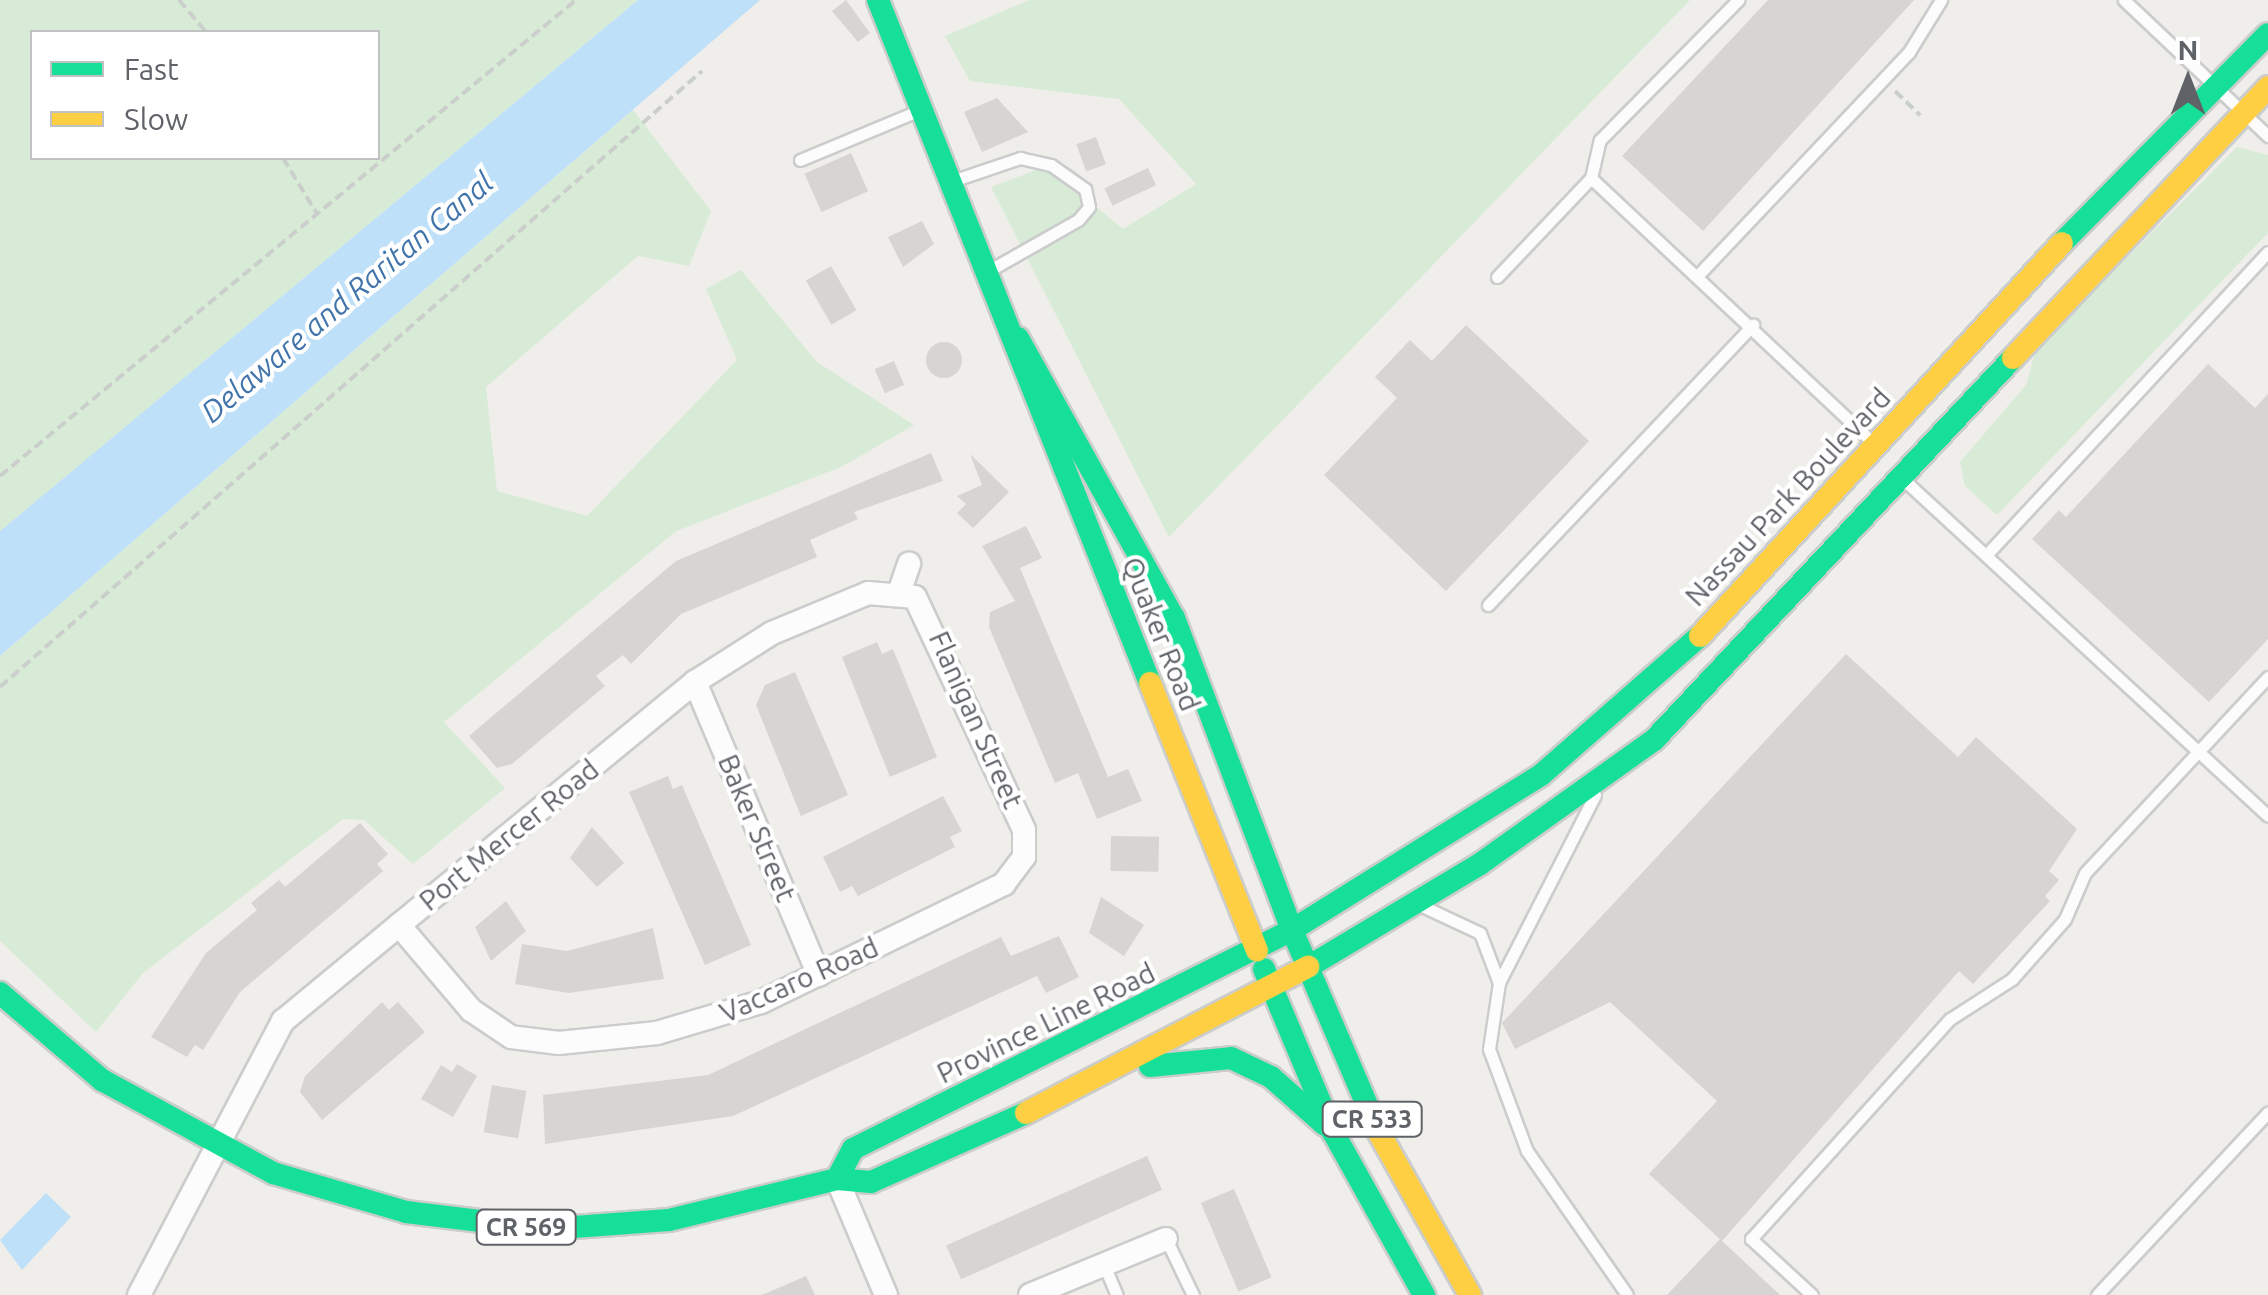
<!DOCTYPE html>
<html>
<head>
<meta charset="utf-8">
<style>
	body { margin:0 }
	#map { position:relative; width:2268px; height:1295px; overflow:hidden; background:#efeeea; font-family:Ubuntu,sans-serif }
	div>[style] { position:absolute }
	.green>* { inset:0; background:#d8ebd6 }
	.water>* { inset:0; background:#bfe0f9 }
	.building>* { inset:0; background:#d6d5d3; transform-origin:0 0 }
	.round { border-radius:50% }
	.path>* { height:4px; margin-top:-2px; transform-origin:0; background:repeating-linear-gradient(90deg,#cacfcc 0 10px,transparent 0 15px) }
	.roads { filter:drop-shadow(2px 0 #cbcccc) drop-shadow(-2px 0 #cbcccc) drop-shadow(0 2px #cbcccc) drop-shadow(0 -2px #cbcccc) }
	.lane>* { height:11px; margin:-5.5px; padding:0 5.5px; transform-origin:5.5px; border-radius:5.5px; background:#fdfcfc }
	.street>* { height:22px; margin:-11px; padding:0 11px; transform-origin:11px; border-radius:11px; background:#fdfcfc }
	.fast>* { height:22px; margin:-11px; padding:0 11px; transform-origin:11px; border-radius:11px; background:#16e098 }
	.slow>* { height:22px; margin:-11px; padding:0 11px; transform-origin:11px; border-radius:11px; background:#ffcf43 }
	span { translate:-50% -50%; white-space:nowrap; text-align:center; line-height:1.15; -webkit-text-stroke:8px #fff; paint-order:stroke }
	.shield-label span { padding:2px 8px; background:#fff; border:2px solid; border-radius:8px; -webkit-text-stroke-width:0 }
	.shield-label { font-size:25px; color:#5f6368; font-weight:700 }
	.street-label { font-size:28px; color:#5f6368 }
	.water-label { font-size:30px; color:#4174aa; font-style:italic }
	.legend { position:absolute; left:30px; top:30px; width:350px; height:130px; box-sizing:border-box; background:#fff; border:2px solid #bfc1c3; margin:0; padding:12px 18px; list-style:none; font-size:30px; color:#5f6368 }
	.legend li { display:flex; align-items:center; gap:20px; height:50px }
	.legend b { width:50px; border:2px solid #bfc1c3 }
	.north { position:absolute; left:2138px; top:30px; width:100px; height:100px; -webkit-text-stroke:8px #fff; paint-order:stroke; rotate:0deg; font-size:28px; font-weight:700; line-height:40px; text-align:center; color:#5f6368 }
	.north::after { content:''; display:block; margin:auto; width:35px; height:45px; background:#5f6368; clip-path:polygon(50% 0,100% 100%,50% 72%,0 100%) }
</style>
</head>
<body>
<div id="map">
	<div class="green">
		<i style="clip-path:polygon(evenodd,0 0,638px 0,0 531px,0 0,32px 32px,378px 32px,378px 158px,32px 158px,32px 32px)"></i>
		<i style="clip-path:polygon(1029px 0,1690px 0,1169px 537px,991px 187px,1047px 166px,1123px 229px,1196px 184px,1119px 99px,970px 81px,945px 36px)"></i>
		<i style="clip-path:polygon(633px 110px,711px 211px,689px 266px,638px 256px,486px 387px,497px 491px,587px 516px,737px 360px,706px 289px,741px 270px,817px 362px,914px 425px,841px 467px,676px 531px,444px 722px,505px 788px,413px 864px,364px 820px,343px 819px,143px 973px,96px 1032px,0 941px,0 656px)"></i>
		<i style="clip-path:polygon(2237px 147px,2268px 155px,2268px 233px,1997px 515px,1965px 486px,1960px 462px,2026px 385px,2036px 349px)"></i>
	</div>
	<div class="water">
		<i style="clip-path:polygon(638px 0,760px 0,0 656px,0 531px)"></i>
		<i style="clip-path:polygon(46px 1193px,71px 1217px,22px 1270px,0 1240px)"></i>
	</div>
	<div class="building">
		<i style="clip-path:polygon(846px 0,870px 33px,858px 42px,832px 11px)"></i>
		<i style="clip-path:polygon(1768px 0,1914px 0,1703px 231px,1622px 156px)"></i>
		<i style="clip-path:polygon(997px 98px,1028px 132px,982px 152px,964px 112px)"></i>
		<i style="left:1096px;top:137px;width:29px;height:21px;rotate:70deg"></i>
		<i style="left:851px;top:153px;width:42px;height:51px;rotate:66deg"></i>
		<i style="left:1148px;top:168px;width:19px;height:48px;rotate:65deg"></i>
		<i style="clip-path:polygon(922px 221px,934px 244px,903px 267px,888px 237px)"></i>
		<i style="left:831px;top:266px;width:51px;height:29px;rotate:60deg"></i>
		<i style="clip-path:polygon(1466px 325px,1589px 441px,1446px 591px,1324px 475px,1397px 398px,1375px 377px,1410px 340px,1432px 361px)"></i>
		<i class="round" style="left:926px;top:342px;width:36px;height:36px"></i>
		<i style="left:894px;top:361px;width:26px;height:21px;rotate:67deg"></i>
		<i style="clip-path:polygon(2208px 364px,2255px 408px,2268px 394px,2268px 639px,2209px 702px,2032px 539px,2059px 510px,2066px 517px)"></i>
		<i style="clip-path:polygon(931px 453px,943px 481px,854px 512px,858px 519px,810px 540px,817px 557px,681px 614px,631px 664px,623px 655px,596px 676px,605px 686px,512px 764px,497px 768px,469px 736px,676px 561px)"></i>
		<i style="clip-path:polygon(970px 454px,1009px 492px,973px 528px,957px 513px,966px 504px,957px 496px,982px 485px)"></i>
		<i style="clip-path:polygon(1026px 526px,1042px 558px,1020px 568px,1108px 777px,1128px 769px,1142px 801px,1097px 819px,1078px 773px,1055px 783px,989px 627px,990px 612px,1015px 601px,982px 546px)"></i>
		<i style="clip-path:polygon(877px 642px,882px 654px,893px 649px,937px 757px,890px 777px,842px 657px)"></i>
		<i style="clip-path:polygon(1846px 654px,1958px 757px,1976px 737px,2077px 829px,2049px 871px,2059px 880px,2045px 896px,2050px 901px,1973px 984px,1959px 971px,1722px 1241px,1649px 1174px,1717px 1101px,1610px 1002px,1515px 1049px,1502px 1023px)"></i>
		<i style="clip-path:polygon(795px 672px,848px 795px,801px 816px,756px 705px,765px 685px)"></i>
		<i style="clip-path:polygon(668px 776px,673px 789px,682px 785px,751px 945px,705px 965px,629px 792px)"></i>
		<i style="clip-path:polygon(943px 796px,962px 831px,950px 837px,955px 847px,858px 896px,852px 886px,840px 892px,823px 857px)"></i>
		<i style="clip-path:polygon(360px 823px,388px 854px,377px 864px,383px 871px,240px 992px,203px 1050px,195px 1045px,187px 1057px,151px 1037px,206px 953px,257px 910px,251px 903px,279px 880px,285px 887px)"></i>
		<i style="clip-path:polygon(592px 827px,624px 863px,597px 887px,570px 858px)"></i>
		<i style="left:1111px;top:836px;width:48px;height:35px;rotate:1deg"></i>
		<i style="clip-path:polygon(1101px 897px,1144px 925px,1124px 956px,1089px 933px)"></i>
		<i style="clip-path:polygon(506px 901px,526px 931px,491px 961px,475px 927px)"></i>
		<i style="clip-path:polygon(653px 928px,664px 979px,569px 993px,515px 984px,522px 944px,567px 951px)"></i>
		<i style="clip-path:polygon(1059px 936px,1079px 977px,1046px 993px,1037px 976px,733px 1116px,545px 1144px,543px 1095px,708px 1075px,1001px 937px,1011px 956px)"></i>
		<i style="clip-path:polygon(382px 1002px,389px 1010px,398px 1002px,425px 1032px,322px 1120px,300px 1092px,305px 1076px)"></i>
		<i style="clip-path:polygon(457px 1064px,477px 1076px,453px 1117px,421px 1099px,441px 1065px,452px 1072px)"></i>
		<i style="left:492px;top:1085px;width:35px;height:48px;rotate:10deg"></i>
		<i style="left:1147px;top:1156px;width:37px;height:220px;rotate:66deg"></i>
		<i style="left:1234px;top:1189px;width:96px;height:36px;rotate:67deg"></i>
		<i style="clip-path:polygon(1720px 1239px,1780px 1295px,1667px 1295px)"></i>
		<i style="clip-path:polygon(806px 1276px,815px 1295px,762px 1295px)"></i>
	</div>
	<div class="path">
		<i style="left:179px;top:0;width:42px;rotate:49.8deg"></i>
		<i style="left:1895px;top:91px;width:35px;rotate:44deg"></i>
		<i style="left:283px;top:158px;width:66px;rotate:58.7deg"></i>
		<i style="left:0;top:476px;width:747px;rotate:-39.57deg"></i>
		<i style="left:0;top:687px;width:934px;rotate:-41.27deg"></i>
	</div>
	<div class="roads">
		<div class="lane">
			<i style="left:2124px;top:0;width:198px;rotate:43.4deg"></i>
			<i style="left:800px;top:160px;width:130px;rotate:-22.6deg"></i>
			<i style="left:1591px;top:178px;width:386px;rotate:43.2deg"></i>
			<i style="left:955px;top:180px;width:69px;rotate:-18.7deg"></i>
			<i style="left:1020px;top:158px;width:32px;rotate:13deg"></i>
			<i style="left:1051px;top:165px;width:42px;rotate:35.2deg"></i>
			<i style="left:1085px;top:189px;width:18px;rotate:77deg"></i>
			<i style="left:1089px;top:207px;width:17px;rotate:130deg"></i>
			<i style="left:1078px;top:220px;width:101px;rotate:150.4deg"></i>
			<i style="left:1700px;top:273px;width:304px;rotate:-46.6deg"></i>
			<i style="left:1909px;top:52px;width:61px;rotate:-58.4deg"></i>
			<i style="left:1497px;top:277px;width:137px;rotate:-46.5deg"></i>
			<i style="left:1591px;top:178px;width:39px;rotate:-77deg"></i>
			<i style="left:1600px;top:140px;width:197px;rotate:-45.4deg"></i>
			<i style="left:1904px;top:480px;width:495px;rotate:42.7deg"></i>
			<i style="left:1988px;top:553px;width:411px;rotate:-47.1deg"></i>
			<i style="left:1488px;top:605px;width:386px;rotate:-46.6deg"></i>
			<i style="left:1595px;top:795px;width:211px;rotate:117.1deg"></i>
			<i style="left:1499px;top:983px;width:67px;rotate:98.6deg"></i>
			<i style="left:1489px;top:1049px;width:109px;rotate:69.6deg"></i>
			<i style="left:1527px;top:1151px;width:175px;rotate:55.2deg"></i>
			<i style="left:1420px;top:905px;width:66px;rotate:25deg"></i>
			<i style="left:1480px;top:933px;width:53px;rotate:69.2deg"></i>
			<i style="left:1166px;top:1239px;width:62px;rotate:64.3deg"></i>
			<i style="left:1104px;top:1265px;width:33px;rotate:67deg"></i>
			<i style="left:1812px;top:1295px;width:83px;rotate:-137.4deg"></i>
			<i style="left:1751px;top:1239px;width:297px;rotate:-47.9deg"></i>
			<i style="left:1950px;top:1019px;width:74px;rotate:-32.8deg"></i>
			<i style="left:2012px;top:979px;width:80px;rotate:-48.5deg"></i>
			<i style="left:2065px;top:919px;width:50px;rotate:-66.5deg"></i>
			<i style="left:2085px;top:873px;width:268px;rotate:-47deg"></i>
			<i style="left:2097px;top:1295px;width:250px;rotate:-46.9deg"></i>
		</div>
		<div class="street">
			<i style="left:900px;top:590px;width:28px;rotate:-71deg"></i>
			<i style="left:695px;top:682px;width:318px;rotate:67.1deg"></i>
			<i style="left:837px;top:1179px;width:126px;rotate:67.1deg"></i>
			<i style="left:139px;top:1295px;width:310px;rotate:-62.3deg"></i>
			<i style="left:283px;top:1021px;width:151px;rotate:-39.6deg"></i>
			<i style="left:399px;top:925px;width:383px;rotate:-39.4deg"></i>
			<i style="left:695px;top:682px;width:91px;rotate:-32.5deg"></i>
			<i style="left:772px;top:633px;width:104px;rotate:-22.6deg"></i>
			<i style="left:868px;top:593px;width:47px;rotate:4.9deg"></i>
			<i style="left:915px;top:597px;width:257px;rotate:64.9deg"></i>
			<i style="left:1024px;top:830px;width:27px;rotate:90deg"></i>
			<i style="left:1024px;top:857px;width:34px;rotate:127deg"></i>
			<i style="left:1004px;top:884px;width:270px;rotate:154.1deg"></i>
			<i style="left:761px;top:1002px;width:109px;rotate:163.4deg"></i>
			<i style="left:657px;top:1033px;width:99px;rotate:174.2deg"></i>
			<i style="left:559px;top:1043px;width:48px;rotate:-172.9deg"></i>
			<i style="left:511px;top:1037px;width:48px;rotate:-146deg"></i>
			<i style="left:471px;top:1010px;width:111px;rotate:-130.3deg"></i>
			<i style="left:1030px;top:1295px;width:147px;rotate:-22.4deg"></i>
		</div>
		<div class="fast">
			<i style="left:878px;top:0;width:735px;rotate:68.29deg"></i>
			<i style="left:2062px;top:243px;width:293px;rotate:-45.4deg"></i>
			<i style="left:1018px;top:338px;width:321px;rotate:60.9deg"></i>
			<i style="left:1174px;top:618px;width:334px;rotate:69.3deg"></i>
			<i style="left:1292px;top:930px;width:293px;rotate:-31.9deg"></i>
			<i style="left:1541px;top:775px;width:211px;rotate:-41.2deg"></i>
			<i style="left:1308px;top:967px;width:200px;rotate:-30.9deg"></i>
			<i style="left:1480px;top:864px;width:214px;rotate:-35.5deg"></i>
			<i style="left:1654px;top:740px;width:524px;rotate:-46.78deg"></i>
			<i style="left:1264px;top:969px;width:177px;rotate:67.1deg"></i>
			<i style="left:1333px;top:1132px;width:187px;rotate:60.8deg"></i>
			<i style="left:0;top:993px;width:134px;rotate:40.5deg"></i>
			<i style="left:102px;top:1080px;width:195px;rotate:28.5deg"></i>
			<i style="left:273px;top:1173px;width:139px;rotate:16.3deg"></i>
			<i style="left:406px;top:1212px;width:142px;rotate:6.9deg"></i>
			<i style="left:547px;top:1229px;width:122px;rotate:-4.2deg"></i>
			<i style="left:669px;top:1220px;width:173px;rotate:-13.7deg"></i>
			<i style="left:837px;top:1179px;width:34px;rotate:5deg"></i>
			<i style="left:871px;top:1182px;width:170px;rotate:-24deg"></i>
			<i style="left:1150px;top:1066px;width:81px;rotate:-5.6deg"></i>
			<i style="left:1231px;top:1058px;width:44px;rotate:25.4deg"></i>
			<i style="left:1271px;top:1077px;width:72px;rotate:41.6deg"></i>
			<i style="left:837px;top:1179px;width:34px;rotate:-62deg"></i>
			<i style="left:853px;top:1149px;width:491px;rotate:-26.5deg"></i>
			<i style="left:1292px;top:930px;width:219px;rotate:66.8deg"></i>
		</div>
		<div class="slow">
			<i style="left:2013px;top:358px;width:372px;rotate:-46.7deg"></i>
			<i style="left:1700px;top:636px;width:534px;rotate:-47.35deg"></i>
			<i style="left:1150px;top:683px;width:288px;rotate:68.2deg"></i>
			<i style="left:1026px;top:1113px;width:318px;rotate:-27.4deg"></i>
			<i style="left:1378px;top:1131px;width:188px;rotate:60.7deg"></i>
		</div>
	</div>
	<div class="shield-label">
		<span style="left:1372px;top:1119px">CR 533</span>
		<span style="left:526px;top:1227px">CR 569</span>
	</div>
	<div class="street-label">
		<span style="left:1788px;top:497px;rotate:-47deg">Nassau Park Boulevard</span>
		<span style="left:1161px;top:634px;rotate:68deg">Quaker Road</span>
		<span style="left:976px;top:720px;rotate:66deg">Flanigan Street</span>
		<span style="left:757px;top:828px;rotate:67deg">Baker Street</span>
		<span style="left:509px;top:835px;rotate:-39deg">Port Mercer Road</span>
		<span style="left:799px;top:980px;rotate:-24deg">Vaccaro Road</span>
		<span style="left:1046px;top:1023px;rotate:-26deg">Province Line Road</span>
	</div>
	<div class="water-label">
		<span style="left:347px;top:297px;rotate:-40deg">Delaware and Raritan Canal</span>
	</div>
	<ul class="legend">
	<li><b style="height:12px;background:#16e098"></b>Fast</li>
	<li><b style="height:12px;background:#ffcf43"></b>Slow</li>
	</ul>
	<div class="north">N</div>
</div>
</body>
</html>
